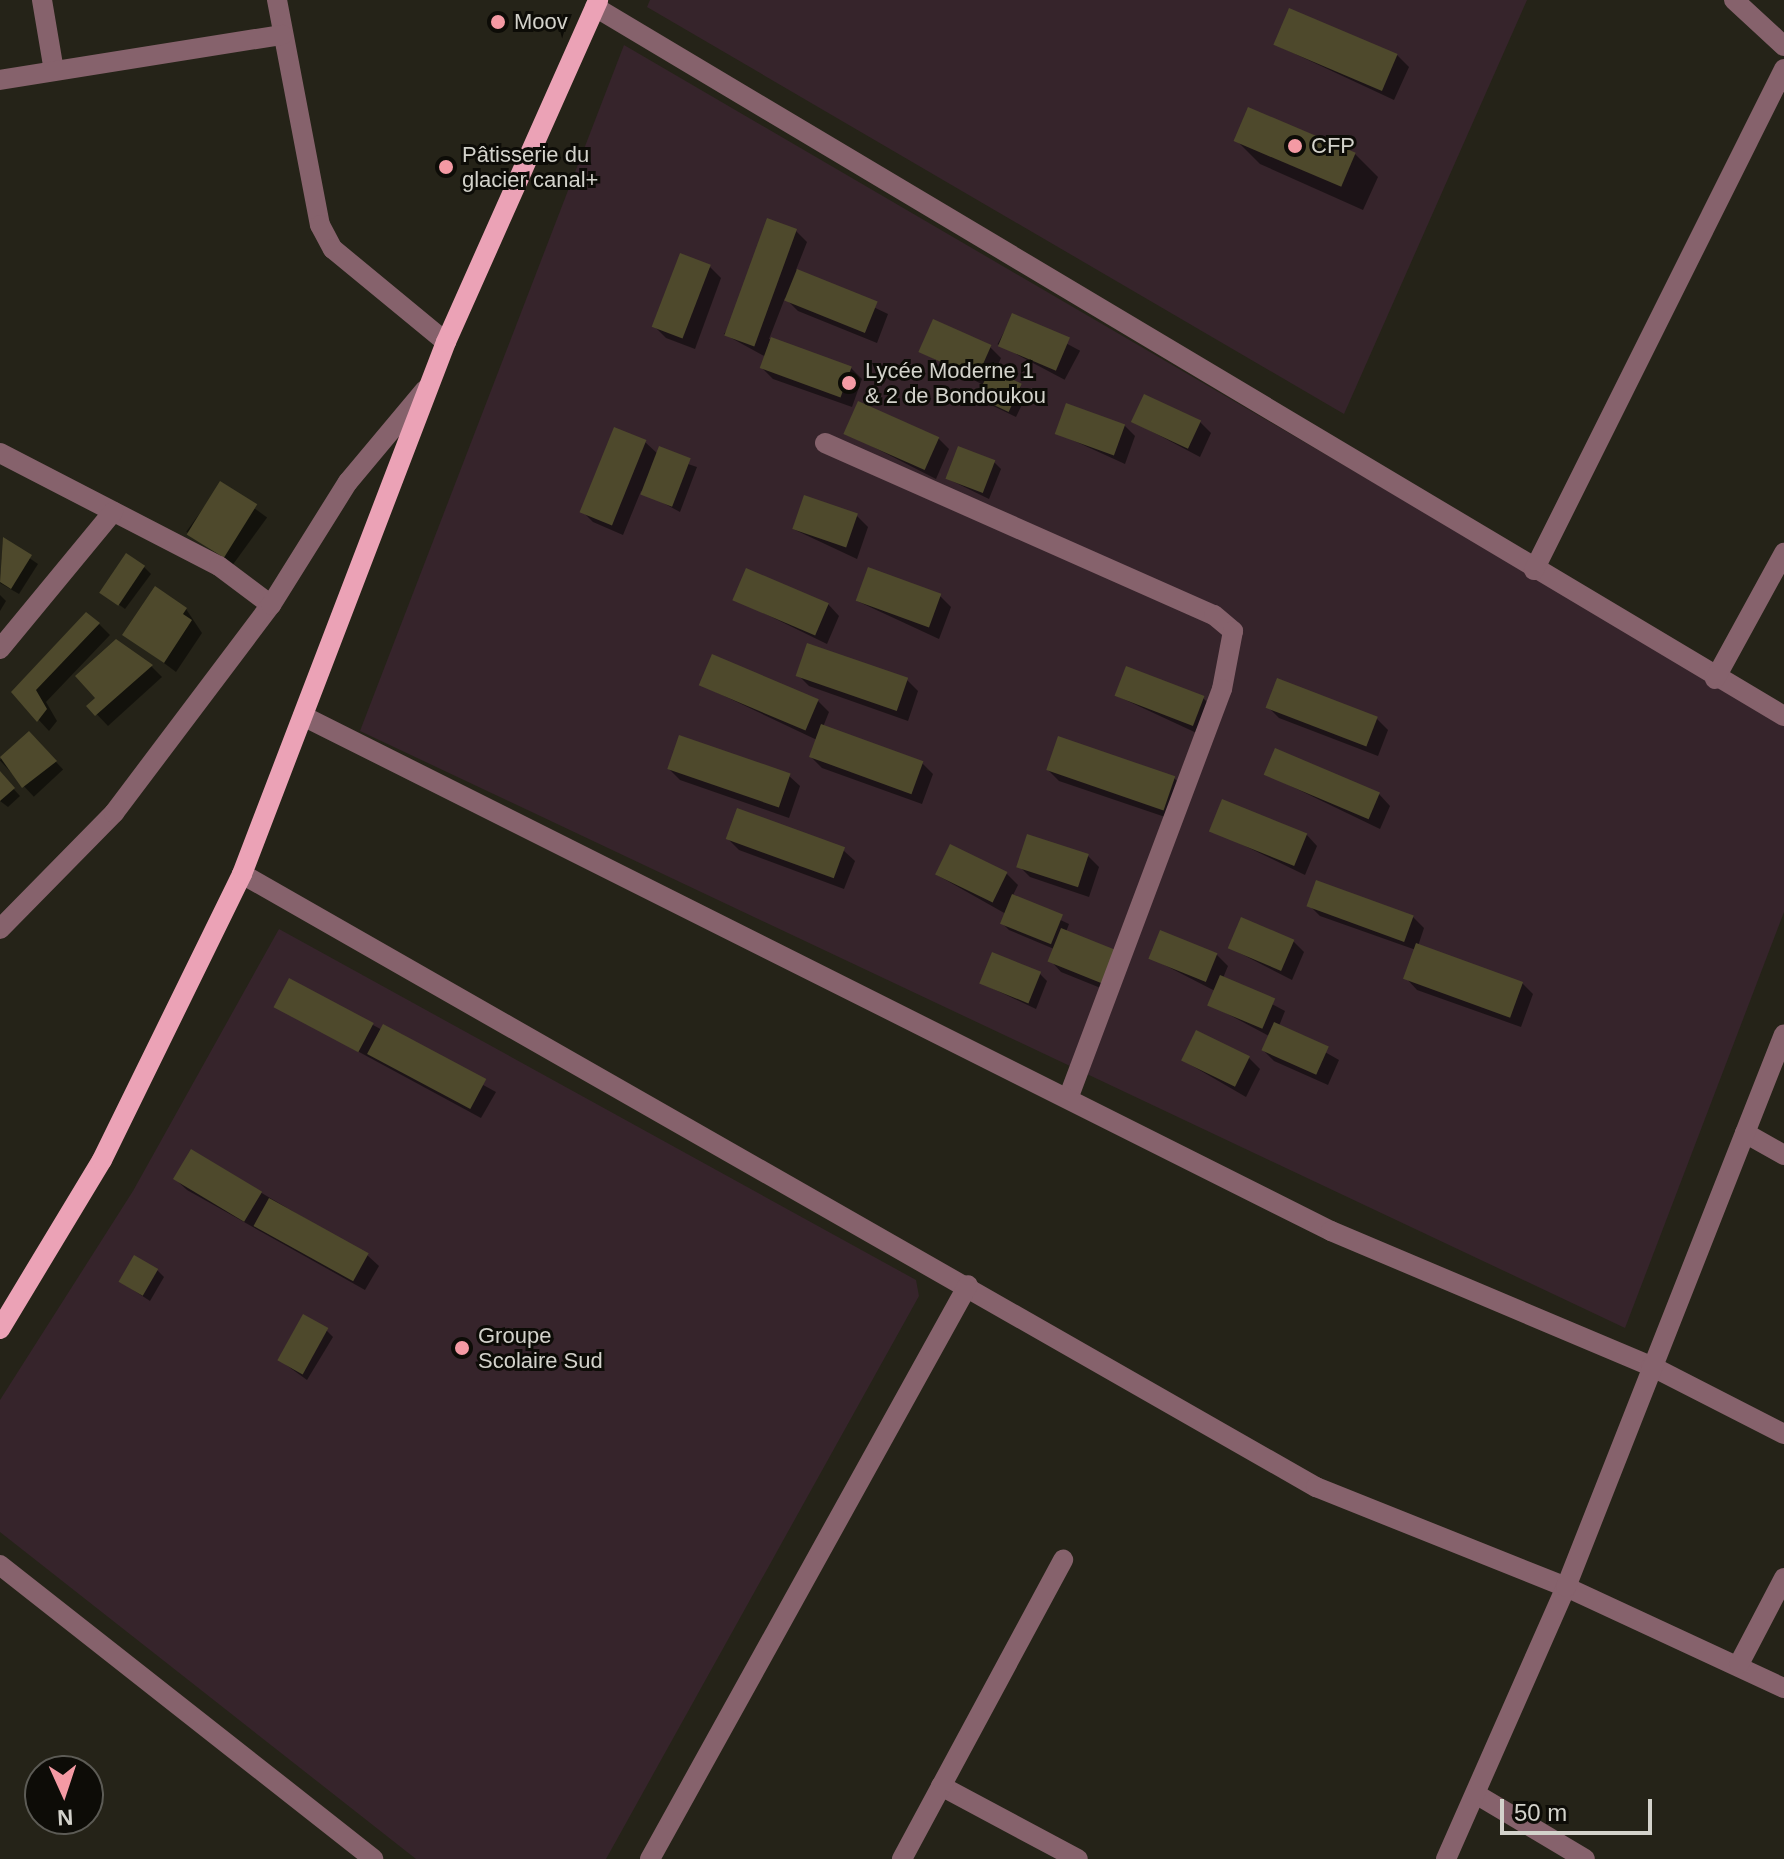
<!DOCTYPE html>
<html>
<head>
<meta charset="utf-8">
<style>
	body { margin:0 }
	#map { position:relative; width:1784px; height:1859px; overflow:hidden; background:#252318; font-family:Arial,sans-serif }
	div>[style] { position:absolute }
	.education>* { inset:0; background:#36242b }
	.shadow>* { inset:0; background:#0007; transform-origin:0 0 }
	.building>* { inset:0; background:#4e492c; transform-origin:0 0 }
	.minor>* { height:20px; margin:-10px; padding:0 10px; transform-origin:10px; border-radius:10px; background:#86626c }
	.major>* { height:20px; margin:-10px; padding:0 10px; transform-origin:10px; border-radius:10px; background:#eba2b6 }
	.dots>* { width:22px; height:22px; translate:-50% -50%; box-sizing:border-box; border:4px solid #0d0c07; border-radius:50% }
	span { translate:-50% -50%; white-space:nowrap; text-align:center; line-height:1.15; -webkit-text-stroke:6px #0d0c07; paint-order:stroke }
	.poi-label { font-size:22px; color:#d3d2cb }
	.left { translate:0 -50%; text-align:left }
	.north { position:absolute; left:24px; top:1755px; width:80px; height:80px; box-sizing:border-box; background:#0d0c07; border:2px solid #5c5b55; border-radius:50%; rotate:177deg; font-size:22px; font-weight:700; line-height:32px; text-align:center; color:#d3d2cb }
	.north::after { content:''; display:block; margin:auto; width:28px; height:36px; background:#f49aa4; clip-path:polygon(50% 0,100% 100%,50% 72%,0 100%) }
	.scale { position:absolute; left:1500px; top:1799px; width:152px; height:36px; box-sizing:border-box; border:4px solid #d3d2cb; border-top:0; padding-left:10px; font-size:24px; line-height:28px; white-space:nowrap; color:#d3d2cb; -webkit-text-stroke:6px #0d0c07; paint-order:stroke }
</style>
</head>
<body>
<div id="map">
	<div class="education">
		<i style="clip-path:polygon(650px 0,1527px 0,1344px 414px,647px 7px)"></i>
		<i style="clip-path:polygon(624px 45px,1784px 722px,1784px 912px,1625px 1328px,360px 731px)"></i>
		<i style="clip-path:polygon(279px 929px,916px 1280px,919px 1296px,606px 1859px,416px 1859px,0 1532px,0 1400px,133px 1191px)"></i>
	</div>
	<div class="shadow">
		<i style="clip-path:polygon(1276px 45px,1397px 55px,1409px 67px,1394px 100px)"></i>
		<i style="clip-path:polygon(1237px 141px,1355px 154px,1378px 177px,1363px 210px,1260px 164px)"></i>
		<i style="clip-path:polygon(796px 231px,807px 242px,796px 270px,888px 314px,877px 343px,798px 311px,785px 298px,769px 339px,851px 368px,862px 379px,852px 407px,773px 379px,762px 368px,766px 357px,724px 334px)"></i>
		<i style="clip-path:polygon(710px 267px,721px 278px,695px 349px,666px 338px,655px 327px)"></i>
		<i style="left:1013px;top:315px;width:76px;height:33px;rotate:28deg"></i>
		<i style="clip-path:polygon(990px 347px,1001px 358px,994px 373px,1028px 392px,1016px 417px,987px 403px,980px 396px,985px 386px,920px 351px)"></i>
		<i style="clip-path:polygon(1134px 422px,1200px 422px,1211px 433px,1200px 457px)"></i>
		<i style="clip-path:polygon(1124px 425px,1135px 436px,1125px 464px,1057px 433px)"></i>
		<i style="clip-path:polygon(846px 433px,938px 438px,949px 449px,936px 479px)"></i>
		<i style="clip-path:polygon(645px 442px,658px 454px,697px 467px,680px 512px,641px 491px,623px 535px,593px 522px,582px 511px)"></i>
		<i style="clip-path:polygon(994px 462px,1001px 469px,989px 499px,948px 479px)"></i>
		<i style="left:221px;top:484px;width:57px;height:59px;rotate:36deg"></i>
		<i style="clip-path:polygon(857px 516px,868px 527px,857px 559px,793px 529px)"></i>
		<i style="clip-path:polygon(3px 540px,38px 564px,19px 594px,0 583px)"></i>
		<i style="clip-path:polygon(144px 567px,151px 574px,125px 609px,100px 591px)"></i>
		<i style="clip-path:polygon(0 595px,6px 601px,0 611px)"></i>
		<i style="clip-path:polygon(940px 596px,951px 607px,939px 639px,857px 601px)"></i>
		<i style="clip-path:polygon(735px 599px,828px 604px,839px 616px,827px 644px)"></i>
		<i style="clip-path:polygon(186px 609px,202px 633px,176px 672px,125px 634px)"></i>
		<i style="clip-path:polygon(99px 624px,110px 635px,46px 702px,57px 721px,49px 731px,13px 692px)"></i>
		<i style="clip-path:polygon(151px 666px,162px 677px,108px 726px,89px 706px)"></i>
		<i style="clip-path:polygon(798px 675px,907px 680px,918px 691px,908px 721px,809px 686px)"></i>
		<i style="clip-path:polygon(701px 685px,818px 701px,829px 712px,823px 727px,922px 763px,933px 774px,922px 804px,822px 768px,811px 757px,817px 740px)"></i>
		<i style="clip-path:polygon(1117px 696px,1203px 698px,1214px 709px,1203px 736px)"></i>
		<i style="clip-path:polygon(1268px 707px,1377px 719px,1388px 730px,1378px 756px,1279px 718px)"></i>
		<i style="left:29px;top:733px;width:50px;height:40px;rotate:47deg"></i>
		<i style="clip-path:polygon(669px 769px,788px 775px,800px 786px,789px 818px,680px 780px)"></i>
		<i style="clip-path:polygon(1048px 770px,1174px 778px,1185px 789px,1174px 820px,1059px 781px)"></i>
		<i style="clip-path:polygon(0 774px,20px 796px,8px 807px,0 801px)"></i>
		<i style="clip-path:polygon(1266px 774px,1379px 794px,1390px 806px,1380px 829px)"></i>
		<i style="clip-path:polygon(1212px 830px,1306px 834px,1317px 846px,1305px 875px)"></i>
		<i style="clip-path:polygon(728px 839px,843px 850px,855px 861px,844px 889px,739px 850px)"></i>
		<i style="clip-path:polygon(1088px 856px,1099px 867px,1089px 897px,1030px 877px,1019px 866px)"></i>
		<i style="clip-path:polygon(1007px 874px,1018px 885px,1012px 897px,1069px 924px,1066px 932px,1113px 993px,1061px 972px,1050px 960px,1054px 949px,1009px 930px,1002px 923px,1006px 914px,937px 875px)"></i>
		<i style="clip-path:polygon(1309px 905px,1413px 917px,1424px 928px,1418px 946px,1522px 983px,1533px 994px,1521px 1027px,1417px 990px,1406px 978px,1416px 950px,1320px 916px)"></i>
		<i style="clip-path:polygon(1293px 941px,1304px 952px,1292px 980px,1230px 948px)"></i>
		<i style="clip-path:polygon(1217px 955px,1228px 966px,1223px 978px,1285px 1011px,1279px 1026px,1339px 1060px,1328px 1085px,1274px 1061px,1263px 1050px,1269px 1036px,1209px 1004px,1215px 991px,1151px 958px)"></i>
		<i style="clip-path:polygon(1040px 974px,1047px 981px,1036px 1009px,981px 983px)"></i>
		<i style="clip-path:polygon(276px 1007px,373px 1025px,496px 1092px,481px 1118px)"></i>
		<i style="clip-path:polygon(1249px 1058px,1260px 1069px,1246px 1097px,1184px 1061px)"></i>
		<i style="clip-path:polygon(192px 1152px,367px 1255px,379px 1266px,365px 1290px,187px 1190px,175px 1179px)"></i>
		<i style="clip-path:polygon(157px 1270px,164px 1277px,150px 1301px,121px 1282px)"></i>
		<i style="clip-path:polygon(326px 1330px,333px 1337px,307px 1380px,278px 1359px)"></i>
	</div>
	<div class="building">
		<i style="left:1289px;top:8px;width:118px;height:40px;rotate:23deg"></i>
		<i style="left:1248px;top:107px;width:117px;height:37px;rotate:23deg"></i>
		<i style="left:767px;top:218px;width:32px;height:125px;rotate:20deg"></i>
		<i style="left:680px;top:253px;width:33px;height:79px;rotate:21deg"></i>
		<i style="left:797px;top:269px;width:87px;height:34px;rotate:22deg"></i>
		<i style="left:1012px;top:313px;width:63px;height:36px;rotate:23deg"></i>
		<i style="left:933px;top:319px;width:64px;height:36px;rotate:24deg"></i>
		<i style="left:771px;top:337px;width:86px;height:33px;rotate:20deg"></i>
		<i style="left:990px;top:369px;width:35px;height:31px;rotate:25deg"></i>
		<i style="left:1144px;top:394px;width:63px;height:31px;rotate:25deg"></i>
		<i style="left:858px;top:401px;width:89px;height:36px;rotate:24deg"></i>
		<i style="left:1066px;top:403px;width:63px;height:33px;rotate:20deg"></i>
		<i style="left:614px;top:427px;width:35px;height:92px;rotate:22deg"></i>
		<i style="left:659px;top:446px;width:34px;height:52px;rotate:21deg"></i>
		<i style="left:958px;top:446px;width:40px;height:35px;rotate:21deg"></i>
		<i style="left:220px;top:481px;width:44px;height:63px;rotate:32deg"></i>
		<i style="left:804px;top:495px;width:57px;height:36px;rotate:19deg"></i>
		<i style="clip-path:polygon(3px 537px,32px 555px,11px 589px,0 582px)"></i>
		<i style="left:126px;top:553px;width:23px;height:48px;rotate:34deg"></i>
		<i style="left:868px;top:567px;width:78px;height:36px;rotate:20deg"></i>
		<i style="left:746px;top:568px;width:90px;height:35px;rotate:23deg"></i>
		<i style="clip-path:polygon(155px 586px,187px 608px,183px 614px,192px 620px,164px 663px,122px 635px)"></i>
		<i style="clip-path:polygon(86px 612px,100px 623px,36px 690px,47px 709px,37px 722px,11px 692px)"></i>
		<i style="clip-path:polygon(116px 639px,153px 665px,95px 716px,86px 706px,95px 698px,75px 676px)"></i>
		<i style="left:807px;top:643px;width:107px;height:35px;rotate:19deg"></i>
		<i style="left:712px;top:654px;width:116px;height:34px;rotate:23deg"></i>
		<i style="left:1126px;top:666px;width:84px;height:32px;rotate:21deg"></i>
		<i style="left:1277px;top:678px;width:108px;height:32px;rotate:21deg"></i>
		<i style="left:821px;top:724px;width:109px;height:35px;rotate:20deg"></i>
		<i style="clip-path:polygon(29px 731px,57px 761px,22px 788px,0 757px)"></i>
		<i style="left:679px;top:735px;width:118px;height:36px;rotate:19deg"></i>
		<i style="left:1058px;top:736px;width:124px;height:36px;rotate:19deg"></i>
		<i style="left:1275px;top:748px;width:114px;height:29px;rotate:23deg"></i>
		<i style="clip-path:polygon(0 771px,15px 788px,0 801px)"></i>
		<i style="left:1222px;top:799px;width:92px;height:35px;rotate:22deg"></i>
		<i style="left:737px;top:808px;width:115px;height:33px;rotate:20deg"></i>
		<i style="left:1027px;top:834px;width:65px;height:35px;rotate:18deg"></i>
		<i style="left:950px;top:844px;width:64px;height:34px;rotate:26deg"></i>
		<i style="left:1316px;top:880px;width:104px;height:28px;rotate:20deg"></i>
		<i style="left:1012px;top:894px;width:55px;height:32px;rotate:22deg"></i>
		<i style="left:1241px;top:917px;width:58px;height:34px;rotate:23deg"></i>
		<i style="left:1061px;top:928px;width:59px;height:36px;rotate:22deg"></i>
		<i style="left:1160px;top:930px;width:62px;height:31px;rotate:22deg"></i>
		<i style="left:1416px;top:943px;width:114px;height:38px;rotate:20deg"></i>
		<i style="left:992px;top:952px;width:53px;height:34px;rotate:22deg"></i>
		<i style="left:1220px;top:975px;width:60px;height:33px;rotate:23deg"></i>
		<i style="left:289px;top:978px;width:96px;height:33px;rotate:28deg"></i>
		<i style="left:1274px;top:1022px;width:60px;height:31px;rotate:24deg"></i>
		<i style="left:383px;top:1024px;width:117px;height:34px;rotate:28deg"></i>
		<i style="left:1196px;top:1030px;width:60px;height:34px;rotate:26deg"></i>
		<i style="left:191px;top:1149px;width:83px;height:35px;rotate:31deg"></i>
		<i style="left:269px;top:1198px;width:114px;height:32px;rotate:29deg"></i>
		<i style="left:134px;top:1255px;width:28px;height:31px;rotate:30deg"></i>
		<i style="left:303px;top:1314px;width:29px;height:53px;rotate:29deg"></i>
	</div>
	<div class="minor">
		<i style="left:42px;top:0;width:72px;rotate:80.4deg"></i>
		<i style="left:277px;top:0;width:229px;rotate:79.2deg"></i>
		<i style="left:320px;top:225px;width:27px;rotate:62deg"></i>
		<i style="left:333px;top:249px;width:146px;rotate:39.5deg"></i>
		<i style="left:1734px;top:0;width:68px;rotate:42.6deg"></i>
		<i style="left:595px;top:7px;width:1384px;rotate:30.81deg"></i>
		<i style="left:0;top:80px;width:286px;rotate:-9.1deg"></i>
		<i style="left:825px;top:443px;width:425px;rotate:23.9deg"></i>
		<i style="left:1214px;top:615px;width:25px;rotate:40deg"></i>
		<i style="left:1233px;top:631px;width:59px;rotate:100.7deg"></i>
		<i style="left:1222px;top:689px;width:436px;rotate:110.6deg"></i>
		<i style="left:0;top:453px;width:246px;rotate:27.3deg"></i>
		<i style="left:219px;top:566px;width:65px;rotate:36.9deg"></i>
		<i style="left:1534px;top:570px;width:560px;rotate:-63.48deg"></i>
		<i style="left:0;top:649px;width:178px;rotate:-50.5deg"></i>
		<i style="left:1715px;top:679px;width:144px;rotate:-61.3deg"></i>
		<i style="left:303px;top:716px;width:1150px;rotate:26.61deg"></i>
		<i style="left:1331px;top:1231px;width:347px;rotate:22.9deg"></i>
		<i style="left:1651px;top:1366px;width:149px;rotate:27.1deg"></i>
		<i style="left:242px;top:874px;width:1237px;rotate:29.72deg"></i>
		<i style="left:1316px;top:1487px;width:269px;rotate:21.8deg"></i>
		<i style="left:1566px;top:1587px;width:240px;rotate:24.9deg"></i>
		<i style="left:0;top:929px;width:163px;rotate:-45.5deg"></i>
		<i style="left:114px;top:813px;width:261px;rotate:-53deg"></i>
		<i style="left:271px;top:605px;width:145px;rotate:-58deg"></i>
		<i style="left:348px;top:482px;width:120px;rotate:-50.1deg"></i>
		<i style="left:1745px;top:1133px;width:45px;rotate:29.4deg"></i>
		<i style="left:0;top:1565px;width:475px;rotate:38.2deg"></i>
		<i style="left:1739px;top:1664px;width:97px;rotate:-62.4deg"></i>
		<i style="left:941px;top:1786px;width:155px;rotate:28.1deg"></i>
		<i style="left:1479px;top:1796px;width:123px;rotate:30.7deg"></i>
		<i style="left:650px;top:1859px;width:656px;rotate:-61.01deg"></i>
		<i style="left:902px;top:1859px;width:340px;rotate:-61.7deg"></i>
		<i style="left:1446px;top:1859px;width:297px;rotate:-66.2deg"></i>
		<i style="left:1566px;top:1587px;width:594px;rotate:-68.48deg"></i>
	</div>
	<div class="major">
		<i style="left:0;top:1329px;width:197px;rotate:-58.9deg"></i>
		<i style="left:102px;top:1160px;width:318px;rotate:-63.9deg"></i>
		<i style="left:242px;top:874px;width:570px;rotate:-69.02deg"></i>
		<i style="left:446px;top:342px;width:374px;rotate:-66deg"></i>
	</div>
	<div class="dots">
		<i style="left:498px;top:22px;background:#f49aa4"></i>
		<i style="left:1295px;top:146px;background:#f49aa4"></i>
		<i style="left:446px;top:167px;background:#f49aa4"></i>
		<i style="left:849px;top:383px;background:#f49aa4"></i>
		<i style="left:462px;top:1348px;background:#f49aa4"></i>
	</div>
	<div class="poi-label">
		<span class="left" style="left:514px;top:22px">Moov</span>
		<span class="left" style="left:1311px;top:146px">CFP</span>
		<span class="left" style="left:462px;top:167px">Pâtisserie du<br>glacier canal+</span>
		<span class="left" style="left:865px;top:383px">Lycée Moderne 1<br>&amp; 2 de Bondoukou</span>
		<span class="left" style="left:478px;top:1348px">Groupe<br>Scolaire Sud</span>
	</div>
	<div class="north">N</div>
	<div class="scale">50 m</div>
</div>
</body>
</html>
